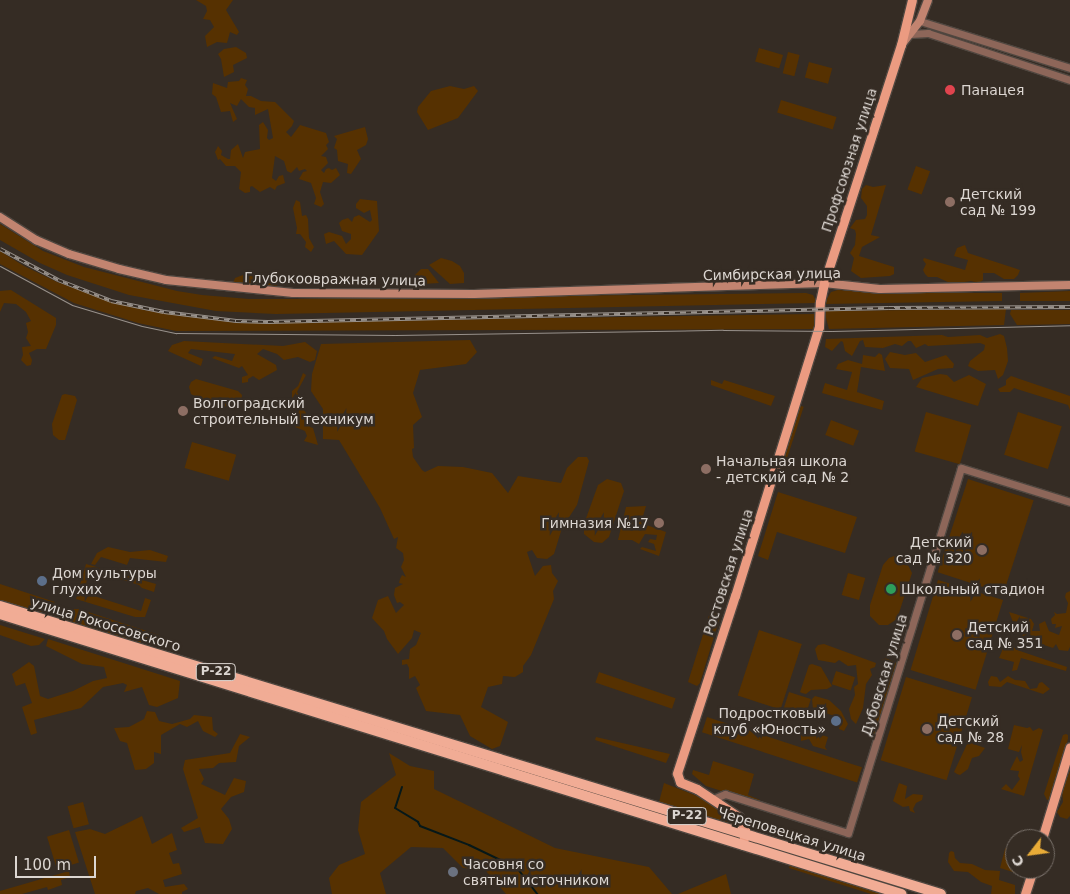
<!DOCTYPE html>
<html>
<head>
<meta charset="utf-8">
<style>
	body { margin:0 }
	#map { position:relative; width:1070px; height:894px; overflow:hidden; background:#352c24; font-family:"DejaVu Sans",sans-serif }
	div>[style] { position:absolute }
	.green>* { inset:0; background:#563101; transform-origin:0 0 }
	.stream>* { height:2px; margin:-1px; padding:0 1px; transform-origin:1px; border-radius:1px; background:#061819 }
	.roads { filter:drop-shadow(1px 0 #504740) drop-shadow(-1px 0 #504740) drop-shadow(0 1px #504740) drop-shadow(0 -1px #504740) }
	.tertiary>* { height:7px; margin:-3.5px; padding:0 3.5px; transform-origin:3.5px; border-radius:3.5px; background:#8d6659 }
	.secondary>* { height:8px; margin:-4px; padding:0 4px; transform-origin:4px; border-radius:4px; background:#c28470 }
	.primary>* { height:9px; margin:-4.5px; padding:0 4.5px; transform-origin:4.5px; border-radius:4.5px; background:#eb9b81 }
	.trunk>* { height:10px; margin:-5px; padding:0 5px; transform-origin:5px; border-radius:5px; background:#f1ac95 }
	.tram>* { height:1px; margin:-0.5px; padding:0 0.5px; transform-origin:0.5px; border-radius:0.5px; background:#98918b }
	.rail>* { height:4px; margin-top:-2px; transform-origin:0; background:repeating-linear-gradient(90deg,#352c24 0 5.5px,#98918b 0 11px); box-sizing:border-box; border-block:1px solid #98918b }
	.dots>* { width:14px; height:14px; translate:-50% -50%; box-sizing:border-box; border:2px solid #352c24; border-radius:50% }
	span { translate:-50% -50%; white-space:nowrap; text-align:center; line-height:1.15; -webkit-text-stroke:5px #352c24; paint-order:stroke }
	.shield-label span { padding:1px 4px; background:#352c24; border:1px solid; border-radius:4px; -webkit-text-stroke-width:0 }
	.shield-label { font-size:12px; color:#dcd6d1; font-weight:700 }
	.poi-label { font-size:14px; color:#dcd6d1 }
	.left { translate:0 -50%; text-align:left }
	.right { translate:-100% -50%; text-align:right }
	.street-label { font-size:14px; color:#dcd6d1 }
	.north { position:absolute; left:1005px; top:829px; width:50px; height:50px; box-sizing:border-box; background:#352c24; border:1px solid #787069; border-radius:50%; rotate:240deg; font-size:14px; font-weight:700; line-height:20px; text-align:center; color:#dcd6d1 }
	.north::after { content:''; display:block; margin:auto; width:18px; height:22px; background:#e8ab37; clip-path:polygon(50% 0,100% 100%,50% 72%,0 100%) }
	.scale { position:absolute; left:15px; top:856px; width:81px; height:22px; box-sizing:border-box; border:2px solid #dcd6d1; border-top:0; padding-left:6px; font-size:15px; line-height:18px; white-space:nowrap; color:#dcd6d1; -webkit-text-stroke:4px #352c24; paint-order:stroke }
</style>
</head>
<body>
<div id="map">
	<div class="green">
		<i style="clip-path:polygon(196px 0,233px 0,226px 10px,239px 32px,237px 35px,230px 32px,227px 43px,217px 42px,207px 47px,205px 36px,214px 27px,210px 20px,203px 19px,207px 11px,206px 6px)"></i>
		<i style="clip-path:polygon(236px 47px,246px 53px,247px 58px,233px 65px,234px 72px,224px 77px,221px 59px,218px 54px,224px 49px)"></i>
		<i style="left:759px;top:48px;width:25px;height:14px;rotate:16deg"></i>
		<i style="left:788px;top:52px;width:12px;height:22px;rotate:14deg"></i>
		<i style="left:809px;top:62px;width:24px;height:16px;rotate:15deg"></i>
		<i style="clip-path:polygon(241px 78px,247px 80px,245px 85px,248px 89px,246px 96px,251px 96px,261px 101px,275px 102px,294px 121px,292px 126px,286px 132px,291px 137px,300px 125px,326px 133px,329px 142px,326px 145px,328px 149px,321px 156px,326px 157px,328px 163px,321px 170px,324px 173px,326px 169px,329px 168px,332px 170px,336px 168px,340px 175px,331px 183px,323px 182px,320px 192px,324px 204px,321px 207px,314px 204px,316px 198px,311px 183px,299px 179px,303px 172px,307px 171px,305px 169px,299px 171px,297px 167px,291px 173px,287px 171px,284px 161px,275px 156px,272px 178px,276px 181px,279px 176px,283px 175px,285px 183px,277px 186px,275px 190px,270px 187px,260px 192px,252px 186px,250px 187px,250px 192px,245px 193px,239px 189px,241px 172px,235px 166px,226px 166px,220px 159px,218px 160px,215px 152px,218px 146px,222px 151px,221px 155px,228px 159px,230px 159px,231px 150px,238px 144px,243px 158px,245px 152px,260px 149px,259px 125px,263px 122px,268px 130px,267px 138px,269px 140px,273px 138px,268px 109px,255px 115px,255px 108px,249px 107px,241px 99px,237px 106px,230px 103px,237px 119px,233px 122px,230px 111px,221px 112px,216px 97px,212px 94px,213px 83px,227px 88px,228px 82px,239px 81px)"></i>
		<i style="clip-path:polygon(450px 86px,464px 89px,474px 86px,478px 91px,458px 118px,428px 130px,417px 112px,418px 107px,431px 91px)"></i>
		<i style="left:781px;top:100px;width:58px;height:13px;rotate:17deg"></i>
		<i style="clip-path:polygon(365px 127px,368px 139px,366px 145px,357px 150px,361px 159px,351px 174px,347px 173px,348px 164px,338px 161px,337px 150px,334px 148px,337px 139px,334px 136px)"></i>
		<i style="left:916px;top:166px;width:15px;height:25px;rotate:20deg"></i>
		<i style="clip-path:polygon(866px 185px,873px 187px,886px 185px,871px 235px,880px 237px,862px 247px,859px 256px,894px 267px,894px 274px,890px 276px,861px 278px,851px 271px,854px 258px,850px 253px,855px 245px,856px 234px,855px 230px,850px 228px,856px 220px,865px 219px,867px 215px,867px 206px,861px 198px,862px 189px)"></i>
		<i style="clip-path:polygon(360px 199px,377px 201px,379px 231px,362px 255px,346px 254px,334px 241px,326px 244px,324px 234px,329px 232px,342px 236px,346px 244px,351px 239px,351px 234px,342px 231px,339px 223px,342px 220px,348px 218px,352px 222px,354px 217px,359px 215px,370px 222px,372px 220px,370px 210px,364px 213px,356px 208px,356px 204px)"></i>
		<i style="clip-path:polygon(296px 200px,300px 202px,302px 216px,306px 215px,308px 219px,309px 238px,314px 247px,311px 252px,305px 247px,306px 242px,300px 234px,296px 234px,297px 228px,293px 208px)"></i>
		<i style="clip-path:polygon(0 224px,43px 251px,84px 267px,177px 291px,202px 295px,249px 299px,293px 299px,806px 293px,813px 295px,817px 303px,276px 314px,216px 311px,129px 295px,67px 275px,40px 263px,0 240px)"></i>
		<i style="clip-path:polygon(965px 245px,968px 253px,1020px 270px,1018px 275px,1014px 279px,1004px 279px,994px 273px,983px 273px,983px 280px,979px 283px,971px 281px,952px 284px,937px 277px,928px 277px,925px 274px,923px 270px,926px 264px,923px 260px,924px 258px,965px 270px,968px 260px,954px 256px,957px 248px)"></i>
		<i style="clip-path:polygon(0 251px,24px 266px,57px 282px,102px 298px,144px 310px,239px 323px,816px 314px,816px 324px,813px 329px,176px 331px,138px 323px,74px 303px,0 264px)"></i>
		<i style="clip-path:polygon(441px 258px,452px 261px,460px 266px,464px 273px,464px 283px,450px 284px,429px 265px)"></i>
		<i style="clip-path:polygon(421px 269px,428px 269px,439px 283px,405px 285px)"></i>
		<i style="clip-path:polygon(243px 275px,274px 279px,277px 286px,233px 283px,235px 278px)"></i>
		<i style="clip-path:polygon(11px 290px,56px 318px,56px 325px,46px 349px,37px 349px,29px 353px,32px 360px,31px 365px,27px 366px,21px 360px,23px 355px,22px 347px,31px 346px,26px 338px,28px 332px,26px 323px,31px 321px,26px 312px,16px 304px,4px 303px,0 312px,0 291px)"></i>
		<i style="clip-path:polygon(838px 290px,877px 293px,1002px 293px,1002px 301px,824px 304px,831px 292px)"></i>
		<i style="clip-path:polygon(1070px 291px,1070px 301px,1020px 301px,1020px 293px)"></i>
		<i style="clip-path:polygon(1006px 309px,1004px 325px,829px 329px,824px 311px)"></i>
		<i style="clip-path:polygon(1011px 310px,1070px 310px,1070px 324px,1017px 325px,1010px 314px)"></i>
		<i style="clip-path:polygon(1000px 334px,1004px 336px,1007px 348px,1008px 361px,1003px 375px,998px 379px,995px 370px,978px 371px,968px 366px,970px 361px,984px 350px,985px 345px,980px 343px,928px 346px,925px 344px,916px 348px,911px 341px,908px 341px,902px 346px,895px 344px,883px 348px,865px 347px,863px 340px,860px 341px,852px 356px,845px 351px,843px 342px,841px 341px,832px 351px,825px 347px,826px 339px,942px 335px,948px 337px,980px 335px,987px 338px)"></i>
		<i style="clip-path:polygon(470px 340px,477px 352px,466px 364px,420px 370px,413px 393px,422px 417px,413px 425px,414px 448px,412px 449px,413px 457px,422px 470px,425px 472px,438px 466px,463px 467px,492px 473px,508px 493px,518px 476px,561px 483px,567px 468px,578px 457px,587px 457px,589px 461px,577px 505px,562px 528px,554px 554px,547px 559px,537px 558px,532px 550px,527px 552px,535px 576px,543px 566px,551px 565px,552px 573px,558px 581px,553px 591px,554px 599px,531px 655px,523px 666px,523px 672px,515px 677px,503px 676px,502px 684px,488px 687px,481px 707px,508px 722px,500px 746px,492px 749px,470px 736px,460px 715px,426px 711px,416px 688px,420px 685px,415px 676px,409px 679px,409px 668px,407px 664px,402px 665px,402px 660px,409px 659px,410px 649px,416px 645px,421px 633px,414px 630px,412px 638px,398px 654px,387px 639px,384px 631px,372px 618px,378px 600px,388px 596px,396px 613px,404px 605px,400px 602px,397px 603px,394px 595px,395px 588px,403px 584px,399px 583px,400px 579px,402px 575px,406px 577px,401px 567px,404px 560px,403px 553px,396px 548px,398px 537px,394px 539px,380px 508px,339px 440px,323px 439px,323px 409px,311px 391px,312px 374px,321px 344px)"></i>
		<i style="clip-path:polygon(184px 341px,283px 346px,305px 342px,317px 351px,315px 360px,310px 362px,298px 357px,284px 360px,277px 354px,263px 349px,257px 354px,276px 365px,277px 370px,259px 380px,253px 376px,248px 379px,248px 382px,242px 383px,242px 377px,248px 375px,242px 366px,239px 368px,212px 358px,215px 356px,232px 361px,235px 354px,191px 349px,188px 353px,203px 359px,201px 366px,168px 351px,172px 345px)"></i>
		<i style="clip-path:polygon(890px 352px,905px 355px,916px 353px,925px 362px,946px 355px,954px 364px,953px 368px,938px 369px,913px 380px,909px 369px,890px 368px,885px 359px)"></i>
		<i style="clip-path:polygon(879px 353px,882px 355px,885px 371px,861px 367px,857px 392px,884px 401px,882px 410px,822px 393px,825px 383px,847px 390px,852px 372px,836px 369px,838px 364px,848px 360px,862px 364px,863px 355px,875px 357px)"></i>
		<i style="clip-path:polygon(303px 373px,306px 375px,297px 392px,301px 399px,299px 403px,306px 413px,310px 427px,313px 428px,318px 445px,304px 441px,307px 436px,305px 431px,295px 427px,298px 422px,292px 404px,292px 391px,298px 386px)"></i>
		<i style="clip-path:polygon(940px 374px,947px 375px,954px 382px,969px 375px,986px 384px,978px 406px,916px 387px,922px 378px)"></i>
		<i style="clip-path:polygon(1011px 376px,1070px 396px,1070px 410px,1068px 405px,1014px 388px,1010px 392px,1000px 392px,998px 389px,1006px 385px,1006px 380px)"></i>
		<i style="clip-path:polygon(196px 379px,238px 391px,242px 395px,241px 403px,237px 408px,231px 408px,196px 397px,191px 394px,189px 387px,191px 382px)"></i>
		<i style="clip-path:polygon(711px 380px,722px 384px,724px 380px,775px 396px,771px 406px,711px 385px)"></i>
		<i style="clip-path:polygon(65px 394px,75px 396px,77px 400px,65px 440px,59px 440px,53px 435px,52px 424px,62px 395px)"></i>
		<i style="left:798px;top:405px;width:6px;height:65px;rotate:18deg"></i>
		<i style="left:926px;top:412px;width:47px;height:41px;rotate:16deg"></i>
		<i style="left:1018px;top:412px;width:46px;height:45px;rotate:18deg"></i>
		<i style="left:831px;top:420px;width:30px;height:16px;rotate:21deg"></i>
		<i style="left:192px;top:442px;width:46px;height:27px;rotate:16deg"></i>
		<i style="clip-path:polygon(607px 479px,621px 483px,624px 491px,609px 537px,602px 543px,594px 542px,584px 534px,584px 524px,598px 485px)"></i>
		<i style="left:968px;top:479px;width:69px;height:98px;rotate:18deg"></i>
		<i style="clip-path:polygon(778px 492px,857px 517px,845px 553px,777px 532px,768px 560px,758px 556px)"></i>
		<i style="clip-path:polygon(646px 506px,641px 523px,666px 532px,659px 556px,640px 549px,642px 547px,656px 551px,654px 544px,648px 542px,650px 539px,656px 540px,657px 535px,645px 534px,639px 544px,632px 540px,618px 540px,626px 507px)"></i>
		<i style="clip-path:polygon(108px 547px,130px 552px,150px 550px,168px 556px,166px 562px,130px 558px,127px 565px,101px 557px,95px 565px,91px 564px,97px 553px)"></i>
		<i style="clip-path:polygon(894px 556px,905px 559px,912px 573px,897px 619px,888px 625px,879px 625px,870px 616px,870px 605px,883px 565px,889px 558px)"></i>
		<i style="clip-path:polygon(86px 564px,156px 584px,154px 592px,142px 588px,139px 585px,91px 570px,86px 583px,93px 586px,91px 595px,141px 611px,145px 598px,151px 600px,145px 617px,135px 617px,76px 599px)"></i>
		<i style="left:848px;top:573px;width:18px;height:23px;rotate:16deg"></i>
		<i style="left:938px;top:580px;width:68px;height:94px;rotate:17deg"></i>
		<i style="clip-path:polygon(0 584px,55px 602px,42px 612px,27px 609px,0 600px)"></i>
		<i style="clip-path:polygon(1070px 591px,1070px 647px,1068px 651px,1059px 650px,1056px 644px,1053px 648px,1029px 640px,1032px 637px,1029px 633px,1022px 637px,1022px 629px,1013px 622px,1009px 612px,1031px 619px,1034px 624px,1032px 631px,1040px 631px,1039px 624px,1045px 621px,1049px 631px,1059px 635px,1062px 626px,1055px 628px,1056px 624px,1052px 624px,1051px 619px,1055px 615px,1054px 612px,1057px 614px,1066px 613px,1068px 603px,1065px 597px,1066px 593px)"></i>
		<i style="clip-path:polygon(55px 609px,79px 609px,159px 635px,135px 645px,52px 615px)"></i>
		<i style="clip-path:polygon(711px 609px,718px 611px,720px 617px,700px 683px,697px 686px,688px 682px)"></i>
		<i style="clip-path:polygon(0 625px,45px 639px,39px 645px,31px 646px,0 635px)"></i>
		<i style="left:759px;top:630px;width:45px;height:69px;rotate:18deg"></i>
		<i style="clip-path:polygon(48px 639px,180px 681px,178px 698px,157px 707px,149px 705px,142px 687px,124px 692px,127px 685px,123px 683px,103px 687px,81px 708px,34px 720px,37px 733px,31px 735px,22px 707px,32px 703px,25px 683px,16px 686px,12px 674px,29px 662px,34px 666px,40px 696px,48px 699px,73px 691px,93px 681px,107px 678px,104px 667px,82px 664px,46px 646px)"></i>
		<i style="clip-path:polygon(824px 644px,876px 663px,875px 667px,870px 669px,872px 675px,866px 684px,863px 708px,856px 724px,851px 719px,849px 709px,855px 695px,854px 687px,858px 684px,856px 665px,848px 666px,839px 660px,835px 663px,818px 660px,815px 649px,818px 645px)"></i>
		<i style="clip-path:polygon(1011px 645px,1017px 650px,1070px 668px,1067px 667px,1066px 671px,1021px 658px,1017px 670px,1012px 671px,1014px 662px,999px 658px,1004px 646px)"></i>
		<i style="clip-path:polygon(885px 658px,897px 663px,874px 738px,869px 735px,892px 664px,882px 660px)"></i>
		<i style="clip-path:polygon(812px 664px,821px 667px,832px 686px,827px 689px,811px 690px,806px 694px,802px 693px,800px 692px,809px 665px)"></i>
		<i style="left:836px;top:671px;width:20px;height:14px;rotate:18deg"></i>
		<i style="left:599px;top:672px;width:81px;height:11px;rotate:19deg"></i>
		<i style="clip-path:polygon(991px 676px,997px 677px,1000px 682px,1008px 676px,1015px 680px,1025px 681px,1030px 689px,1037px 688px,1039px 683px,1042px 682px,1050px 689px,1043px 694px,1007px 682px,1001px 687px,989px 686px,988px 682px)"></i>
		<i style="left:906px;top:677px;width:69px;height:87px;rotate:17deg"></i>
		<i style="left:789px;top:692px;width:23px;height:17px;rotate:18deg"></i>
		<i style="clip-path:polygon(815px 696px,829px 700px,841px 711px,848px 724px,844px 731px,839px 729px,841px 718px,813px 709px,812px 699px)"></i>
		<i style="clip-path:polygon(147px 711px,155px 712px,159px 721px,172px 724px,190px 719px,194px 715px,212px 717px,213px 730px,218px 734px,215px 737px,203px 731px,198px 721px,187px 727px,180px 724px,161px 735px,161px 754px,154px 752px,154px 763px,146px 769px,135px 770px,127px 743px,120px 741px,114px 728px,129px 727px,144px 719px)"></i>
		<i style="left:707px;top:717px;width:163px;height:16px;rotate:18deg"></i>
		<i style="clip-path:polygon(1014px 725px,1027px 728px,1030px 727px,1033px 731px,1039px 728px,1043px 730px,1024px 796px,1001px 789px,1006px 784px,1012px 790px,1020px 779px,1018px 776px,1019px 771px,1010px 770px,1017px 756px,1020px 762px,1023px 760px,1021px 752px,1022px 745px,1019px 752px,1008px 749px)"></i>
		<i style="clip-path:polygon(806px 730px,828px 737px,825px 747px,827px 750px,813px 746px,809px 739px,801px 741px,801px 734px)"></i>
		<i style="clip-path:polygon(240px 734px,250px 737px,239px 746px,236px 762px,219px 763px,213px 768px,199px 769px,204px 779px,201px 784px,225px 795px,234px 778px,246px 781px,244px 792px,231px 797px,221px 809px,229px 819px,232px 829px,223px 844px,205px 843px,200px 827px,184px 832px,181px 828px,198px 818px,183px 769px,185px 760px,230px 753px)"></i>
		<i style="clip-path:polygon(1066px 734px,1068px 735px,1068px 739px,1058px 774px,1054px 781px,1051px 799px,1047px 800px,1044px 794px,1063px 735px)"></i>
		<i style="clip-path:polygon(596px 737px,670px 754px,666px 763px,595px 740px)"></i>
		<i style="clip-path:polygon(968px 742px,985px 748px,979px 756px,972px 758px,968px 769px,960px 775px,957px 774px,954px 772px)"></i>
		<i style="clip-path:polygon(389px 753px,410px 766px,434px 771px,434px 789px,555px 848px,649px 867px,672px 894px,506px 894px,485px 870px,463px 868px,443px 848px,411px 847px,380px 873px,386px 894px,332px 894px,329px 878px,339px 865px,365px 854px,358px 830px,361px 802px,396px 775px)"></i>
		<i style="clip-path:polygon(713px 761px,754px 774px,748px 795px,760px 800px,759px 803px,706px 786px,692px 774px,693px 770px,709px 775px)"></i>
		<i style="clip-path:polygon(1070px 771px,1070px 816px,1067px 819px,1060px 817px,1057px 812px,1063px 802px,1062px 790px)"></i>
		<i style="clip-path:polygon(664px 783px,707px 800px,736px 819px,739px 827px,659px 802px)"></i>
		<i style="clip-path:polygon(899px 783px,907px 786px,905px 799px,913px 794px,923px 795px,922px 800px,916px 803px,913px 809px,915px 813px,910px 811px,909px 806px,903px 807px,893px 801px)"></i>
		<i style="left:83px;top:802px;width:23px;height:16px;rotate:75deg"></i>
		<i style="clip-path:polygon(142px 816px,152px 844px,172px 833px,177px 850px,169px 853px,173px 864px,179px 863px,182px 874px,163px 880px,165px 887px,184px 884px,188px 889px,182px 892px,182px 894px,159px 894px,148px 888px,136px 891px,135px 894px,95px 894px,75px 832px,90px 829px,105px 834px)"></i>
		<i style="left:69px;top:830px;width:34px;height:23px;rotate:73deg"></i>
		<i style="clip-path:polygon(1008px 846px,1015px 851px,1016px 873px,1000px 868px,1005px 849px)"></i>
		<i style="clip-path:polygon(951px 851px,954px 852px,955px 858px,960px 863px,972px 864px,985px 870px,1000px 871px,999px 880px,1015px 885px,1015px 894px,991px 894px,992px 886px,981px 882px,968px 872px,954px 871px,948px 862px,949px 853px)"></i>
		<i style="clip-path:polygon(791px 862px,884px 891px,882px 894px,871px 894px,789px 868px)"></i>
		<i style="clip-path:polygon(69px 871px,70px 877px,61px 880px,62px 885px,48px 890px,47px 887px,22px 894px,0 894px,0 891px)"></i>
		<i style="clip-path:polygon(726px 874px,731px 894px,678px 894px)"></i>
	</div>
	<div class="stream">
		<i style="left:402px;top:787px;width:22px;rotate:108deg"></i>
		<i style="left:395px;top:808px;width:27px;rotate:31deg"></i>
		<i style="left:418px;top:822px;width:4px;rotate:63deg"></i>
		<i style="left:420px;top:826px;width:53px;rotate:21.2deg"></i>
		<i style="left:469px;top:845px;width:53px;rotate:25.6deg"></i>
		<i style="left:517px;top:868px;width:33px;rotate:52deg"></i>
	</div>
	<div class="roads">
		<div class="tertiary">
			<i style="left:920px;top:21px;width:157px;rotate:17.4deg"></i>
			<i style="left:910px;top:34px;width:18px;rotate:-3deg"></i>
			<i style="left:928px;top:33px;width:150px;rotate:18.3deg"></i>
			<i style="left:713px;top:799px;width:13px;rotate:-23deg"></i>
			<i style="left:725px;top:794px;width:129px;rotate:17.6deg"></i>
			<i style="left:848px;top:833px;width:382px;rotate:-72.8deg"></i>
			<i style="left:961px;top:468px;width:114px;rotate:17.3deg"></i>
		</div>
		<div class="secondary">
			<i style="left:902px;top:44px;width:29px;rotate:-52deg"></i>
			<i style="left:920px;top:21px;width:22px;rotate:-69deg"></i>
			<i style="left:0;top:217px;width:43px;rotate:32.6deg"></i>
			<i style="left:36px;top:240px;width:36px;rotate:23deg"></i>
			<i style="left:69px;top:254px;width:52px;rotate:16.7deg"></i>
			<i style="left:119px;top:269px;width:48px;rotate:13.2deg"></i>
			<i style="left:166px;top:280px;width:128px;rotate:5.8deg"></i>
			<i style="left:293px;top:293px;width:181px;rotate:0.3deg"></i>
			<i style="left:474px;top:294px;width:350px;rotate:-1.8deg"></i>
			<i style="left:824px;top:283px;width:56px;rotate:6.1deg"></i>
			<i style="left:880px;top:289px;width:190px;rotate:-1.2deg"></i>
		</div>
		<div class="primary">
			<i style="left:1042px;top:839px;width:96px;rotate:-73.1deg"></i>
			<i style="left:743px;top:845px;width:17px;rotate:-83deg"></i>
			<i style="left:745px;top:828px;width:13px;rotate:-119deg"></i>
			<i style="left:739px;top:817px;width:50px;rotate:-146.3deg"></i>
			<i style="left:697px;top:789px;width:18px;rotate:-158deg"></i>
			<i style="left:680px;top:782px;width:9px;rotate:-108deg"></i>
			<i style="left:677px;top:773px;width:186px;rotate:-71.9deg"></i>
			<i style="left:735px;top:596px;width:282px;rotate:-72.7deg"></i>
			<i style="left:819px;top:327px;width:25px;rotate:-88deg"></i>
			<i style="left:820px;top:302px;width:19px;rotate:-78deg"></i>
			<i style="left:824px;top:283px;width:250px;rotate:-72.1deg"></i>
			<i style="left:901px;top:45px;width:46px;rotate:-76.3deg"></i>
			<i style="left:1025px;top:894px;width:26px;rotate:-72deg"></i>
		</div>
		<div class="trunk">
			<i style="left:0;top:606px;width:984px;rotate:17.02deg"></i>
			<i style="left:0;top:614px;width:944px;rotate:17.26deg"></i>
		</div>
	</div>
	<div class="tram">
		<i style="left:0;top:266px;width:82px;rotate:28.4deg"></i>
		<i style="left:72px;top:305px;width:73px;rotate:16.7deg"></i>
		<i style="left:142px;top:326px;width:35px;rotate:12deg"></i>
		<i style="left:176px;top:333px;width:219px;rotate:0.5deg"></i>
		<i style="left:395px;top:335px;width:328px;rotate:-0.9deg"></i>
		<i style="left:723px;top:330px;width:109px;rotate:0.5deg"></i>
		<i style="left:832px;top:331px;width:238px;rotate:-1.4deg"></i>
	</div>
	<div class="rail">
		<i style="left:0;top:249px;width:66px;rotate:28.1deg"></i>
		<i style="left:58px;top:280px;width:57px;rotate:21.6deg"></i>
		<i style="left:111px;top:301px;width:54px;rotate:11.7deg"></i>
		<i style="left:164px;top:312px;width:73px;rotate:7.1deg"></i>
		<i style="left:236px;top:321px;width:32px;rotate:2deg"></i>
		<i style="left:268px;top:322px;width:621px;rotate:-1.29deg"></i>
		<i style="left:889px;top:308px;width:181px;rotate:-0.3deg"></i>
	</div>
	<div class="dots">
		<i style="left:950px;top:90px;background:#e0444e"></i>
		<i style="left:950px;top:202px;background:#8d6e63"></i>
		<i style="left:183px;top:411px;background:#8d6e63"></i>
		<i style="left:706px;top:469px;background:#8d6e63"></i>
		<i style="left:659px;top:523px;background:#8d6e63"></i>
		<i style="left:982px;top:550px;background:#8d6e63"></i>
		<i style="left:42px;top:581px;background:#5c6f8a"></i>
		<i style="left:891px;top:589px;background:#2e9e5b"></i>
		<i style="left:957px;top:635px;background:#8d6e63"></i>
		<i style="left:836px;top:721px;background:#5c6f8a"></i>
		<i style="left:927px;top:729px;background:#8d6e63"></i>
		<i style="left:453px;top:872px;background:#6b7280"></i>
	</div>
	<div class="shield-label">
		<span style="left:216px;top:672px">Р-22</span>
		<span style="left:687px;top:816px">Р-22</span>
	</div>
	<div class="poi-label">
		<span class="left" style="left:961px;top:90px">Панацея</span>
		<span class="left" style="left:960px;top:202px">Детский<br>сад № 199</span>
		<span class="left" style="left:193px;top:411px">Волгоградский<br>строительный техникум</span>
		<span class="left" style="left:716px;top:469px">Начальная школа<br>- детский сад № 2</span>
		<span class="right" style="left:649px;top:523px">Гимназия №17</span>
		<span class="right" style="left:972px;top:550px">Детский<br>сад № 320</span>
		<span class="left" style="left:52px;top:581px">Дом культуры<br>глухих</span>
		<span class="left" style="left:901px;top:589px">Школьный стадион</span>
		<span class="left" style="left:967px;top:635px">Детский<br>сад № 351</span>
		<span class="right" style="left:826px;top:721px">Подростковый<br>клуб «Юность»</span>
		<span class="left" style="left:937px;top:729px">Детский<br>сад № 28</span>
		<span class="left" style="left:463px;top:872px">Часовня со<br>святым источником</span>
	</div>
	<div class="street-label">
		<span style="left:849px;top:160px;rotate:-72deg">Профсоюзная улица</span>
		<span style="left:772px;top:274px;rotate:-1deg">Симбирская улица</span>
		<span style="left:335px;top:279px;rotate:1deg">Глубокоовражная улица</span>
		<span style="left:728px;top:572px;rotate:-72deg">Ростовская улица</span>
		<span style="left:106px;top:624px;rotate:17deg">улица Рокоссовского</span>
		<span style="left:884px;top:675px;rotate:-73deg">Дубовская улица</span>
		<span style="left:792px;top:834px;rotate:17deg">Череповецкая улица</span>
	</div>
	<div class="north">С</div>
	<div class="scale">100 m</div>
</div>
</body>
</html>
